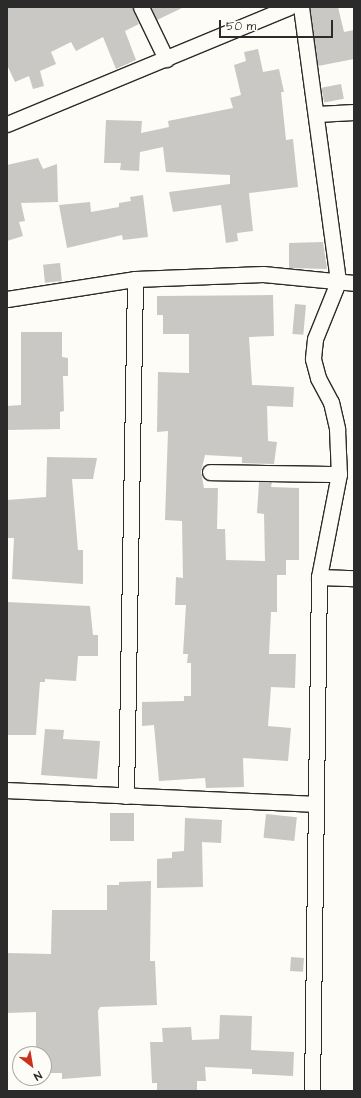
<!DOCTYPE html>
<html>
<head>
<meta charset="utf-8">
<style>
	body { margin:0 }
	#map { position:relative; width:361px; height:1098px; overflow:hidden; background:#fdfcf7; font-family:"Architects Daughter",sans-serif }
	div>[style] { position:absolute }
	.building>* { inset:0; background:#c9c8c4; transform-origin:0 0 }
	.roads { filter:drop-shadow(1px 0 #2b2b2b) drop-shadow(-1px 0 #2b2b2b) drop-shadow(0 1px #2b2b2b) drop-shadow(0 -1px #2b2b2b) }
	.street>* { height:15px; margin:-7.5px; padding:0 7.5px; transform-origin:7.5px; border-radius:7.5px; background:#fdfcf7 }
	span { translate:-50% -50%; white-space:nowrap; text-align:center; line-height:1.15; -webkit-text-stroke:4px #fdfcf7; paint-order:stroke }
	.frame { position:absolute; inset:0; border:8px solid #2b2b2b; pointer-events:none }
	.north { position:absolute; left:12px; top:1046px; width:40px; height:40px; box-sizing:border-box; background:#fdfcf7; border:1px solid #a9a8a5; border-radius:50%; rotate:149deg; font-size:11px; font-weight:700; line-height:16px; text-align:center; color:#2b2b2b }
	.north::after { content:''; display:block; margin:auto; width:14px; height:18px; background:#c8321e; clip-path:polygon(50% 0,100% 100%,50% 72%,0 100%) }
	.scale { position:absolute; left:219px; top:20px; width:114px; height:18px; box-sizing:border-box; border:2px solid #2b2b2b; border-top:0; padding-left:5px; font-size:12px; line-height:14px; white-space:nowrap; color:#2b2b2b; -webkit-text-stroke:3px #fdfcf7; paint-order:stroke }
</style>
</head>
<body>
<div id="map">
	<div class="building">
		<i style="clip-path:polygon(7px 7px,132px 7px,139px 24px,125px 31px,136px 60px,116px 69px,103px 37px,76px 51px,71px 42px,51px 52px,56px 64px,40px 71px,44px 86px,33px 89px,29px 76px,15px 82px,7px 65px)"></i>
		<i style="clip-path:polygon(151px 7px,184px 7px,157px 20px)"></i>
		<i style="clip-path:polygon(310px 7px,338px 7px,344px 32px,354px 30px,354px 59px,318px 66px)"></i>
		<i style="clip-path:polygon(258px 49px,263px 72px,279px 69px,284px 92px,281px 92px,286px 140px,293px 139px,298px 187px,249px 193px,253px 231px,237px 233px,238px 241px,226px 243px,221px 205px,173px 212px,169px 192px,230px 184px,230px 175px,166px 172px,163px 147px,140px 152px,139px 171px,120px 170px,121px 163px,104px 163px,106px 120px,142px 121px,141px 133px,169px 127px,168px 121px,233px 108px,230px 98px,241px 95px,234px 65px,246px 61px,244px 52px)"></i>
		<i style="left:341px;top:84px;width:15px;height:20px;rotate:79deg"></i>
		<i style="clip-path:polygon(38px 158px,43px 169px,57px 164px,58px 202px,21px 203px,25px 221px,19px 222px,23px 236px,7px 241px,7px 165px)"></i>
		<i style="clip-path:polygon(143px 195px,148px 237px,123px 240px,122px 235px,67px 248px,59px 205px,90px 202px,91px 212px,119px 207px,119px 203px,131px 201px,130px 197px)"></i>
		<i style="clip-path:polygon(323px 242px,327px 269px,289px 268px,289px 243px)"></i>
		<i style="left:60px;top:263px;width:18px;height:17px;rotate:84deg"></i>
		<i style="clip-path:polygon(273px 295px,274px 336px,249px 337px,252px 385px,294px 387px,293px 407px,267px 406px,268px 441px,277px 442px,274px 464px,242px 463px,242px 457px,205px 455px,201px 472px,204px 488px,218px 488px,217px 529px,225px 529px,226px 560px,265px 561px,264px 514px,257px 513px,259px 482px,272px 482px,271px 487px,299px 488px,299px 560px,286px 560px,286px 575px,277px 575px,277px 612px,271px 612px,269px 654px,296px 654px,295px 688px,271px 687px,268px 726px,291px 728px,288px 761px,243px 758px,244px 787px,206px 788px,205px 778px,159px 781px,154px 725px,142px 726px,142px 702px,184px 701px,184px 696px,191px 696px,191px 663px,187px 663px,188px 654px,183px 654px,186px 605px,175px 605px,176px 577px,183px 578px,182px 521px,165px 520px,168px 431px,157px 432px,158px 372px,189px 373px,189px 334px,163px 334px,163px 315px,157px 315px,157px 296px)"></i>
		<i style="left:295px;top:304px;width:11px;height:30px;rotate:5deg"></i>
		<i style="clip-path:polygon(21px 332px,62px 332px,62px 357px,68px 358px,68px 376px,63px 376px,64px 411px,60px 412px,60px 429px,7px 430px,7px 406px,21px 405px)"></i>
		<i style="clip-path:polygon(47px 457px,97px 458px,93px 479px,72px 479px,78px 550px,83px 550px,83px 584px,12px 579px,14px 538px,7px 538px,7px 500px,46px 497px)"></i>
		<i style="clip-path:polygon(7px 602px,90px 606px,93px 635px,98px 635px,98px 656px,78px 656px,76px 681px,45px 679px,45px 682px,40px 682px,36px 735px,7px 735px)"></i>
		<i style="clip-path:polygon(45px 729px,64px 730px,63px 739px,100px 741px,97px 779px,41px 775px)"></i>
		<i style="left:134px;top:813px;width:28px;height:24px;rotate:90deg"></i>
		<i style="left:266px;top:814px;width:31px;height:24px;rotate:6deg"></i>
		<i style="clip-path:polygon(185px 818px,222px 820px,221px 843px,202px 842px,203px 887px,157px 888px,157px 859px,172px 858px,172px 852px,184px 851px)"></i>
		<i style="clip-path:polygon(151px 881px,150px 961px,155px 961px,157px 1005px,100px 1007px,98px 1011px,101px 1076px,62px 1079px,62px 1073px,44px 1073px,44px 1054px,36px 1054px,36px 1012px,7px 1013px,7px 953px,51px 954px,52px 910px,107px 910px,107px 885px,119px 885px,119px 882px)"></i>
		<i style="left:291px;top:957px;width:13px;height:14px;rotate:4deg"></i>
		<i style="clip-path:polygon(220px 1015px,252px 1016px,251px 1050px,294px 1052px,293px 1076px,252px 1074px,252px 1069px,205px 1067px,206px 1081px,197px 1081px,197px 1091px,157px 1091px,157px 1083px,152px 1083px,150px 1042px,163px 1042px,162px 1028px,191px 1027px,192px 1040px,219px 1039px)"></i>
	</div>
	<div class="roads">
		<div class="street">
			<i style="left:141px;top:7px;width:58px;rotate:64.3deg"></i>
			<i style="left:301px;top:7px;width:277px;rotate:82.3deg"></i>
			<i style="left:338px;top:282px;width:61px;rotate:112deg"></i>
			<i style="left:315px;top:339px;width:20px;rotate:96deg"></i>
			<i style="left:313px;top:359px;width:20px;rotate:75deg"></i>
			<i style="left:318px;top:378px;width:27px;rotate:62deg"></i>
			<i style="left:331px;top:402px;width:28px;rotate:77deg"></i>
			<i style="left:337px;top:429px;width:45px;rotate:87.5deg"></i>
			<i style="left:339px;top:474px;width:105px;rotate:101deg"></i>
			<i style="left:319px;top:577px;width:514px;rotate:90.78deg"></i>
			<i style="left:317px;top:114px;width:37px;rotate:-3deg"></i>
			<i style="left:7px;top:124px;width:305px;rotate:-22.5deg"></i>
			<i style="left:7px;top:299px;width:130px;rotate:-8.9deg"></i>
			<i style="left:135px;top:279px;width:128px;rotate:-2.2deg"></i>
			<i style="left:263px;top:274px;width:91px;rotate:5.6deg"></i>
			<i style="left:210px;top:472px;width:129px;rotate:0.9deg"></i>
			<i style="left:319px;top:577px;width:35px;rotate:2deg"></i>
			<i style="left:7px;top:790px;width:309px;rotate:2.6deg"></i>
			<i style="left:126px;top:796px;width:517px;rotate:-89deg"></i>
		</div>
	</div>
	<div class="frame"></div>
	<div class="north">N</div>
	<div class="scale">50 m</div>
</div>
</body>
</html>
